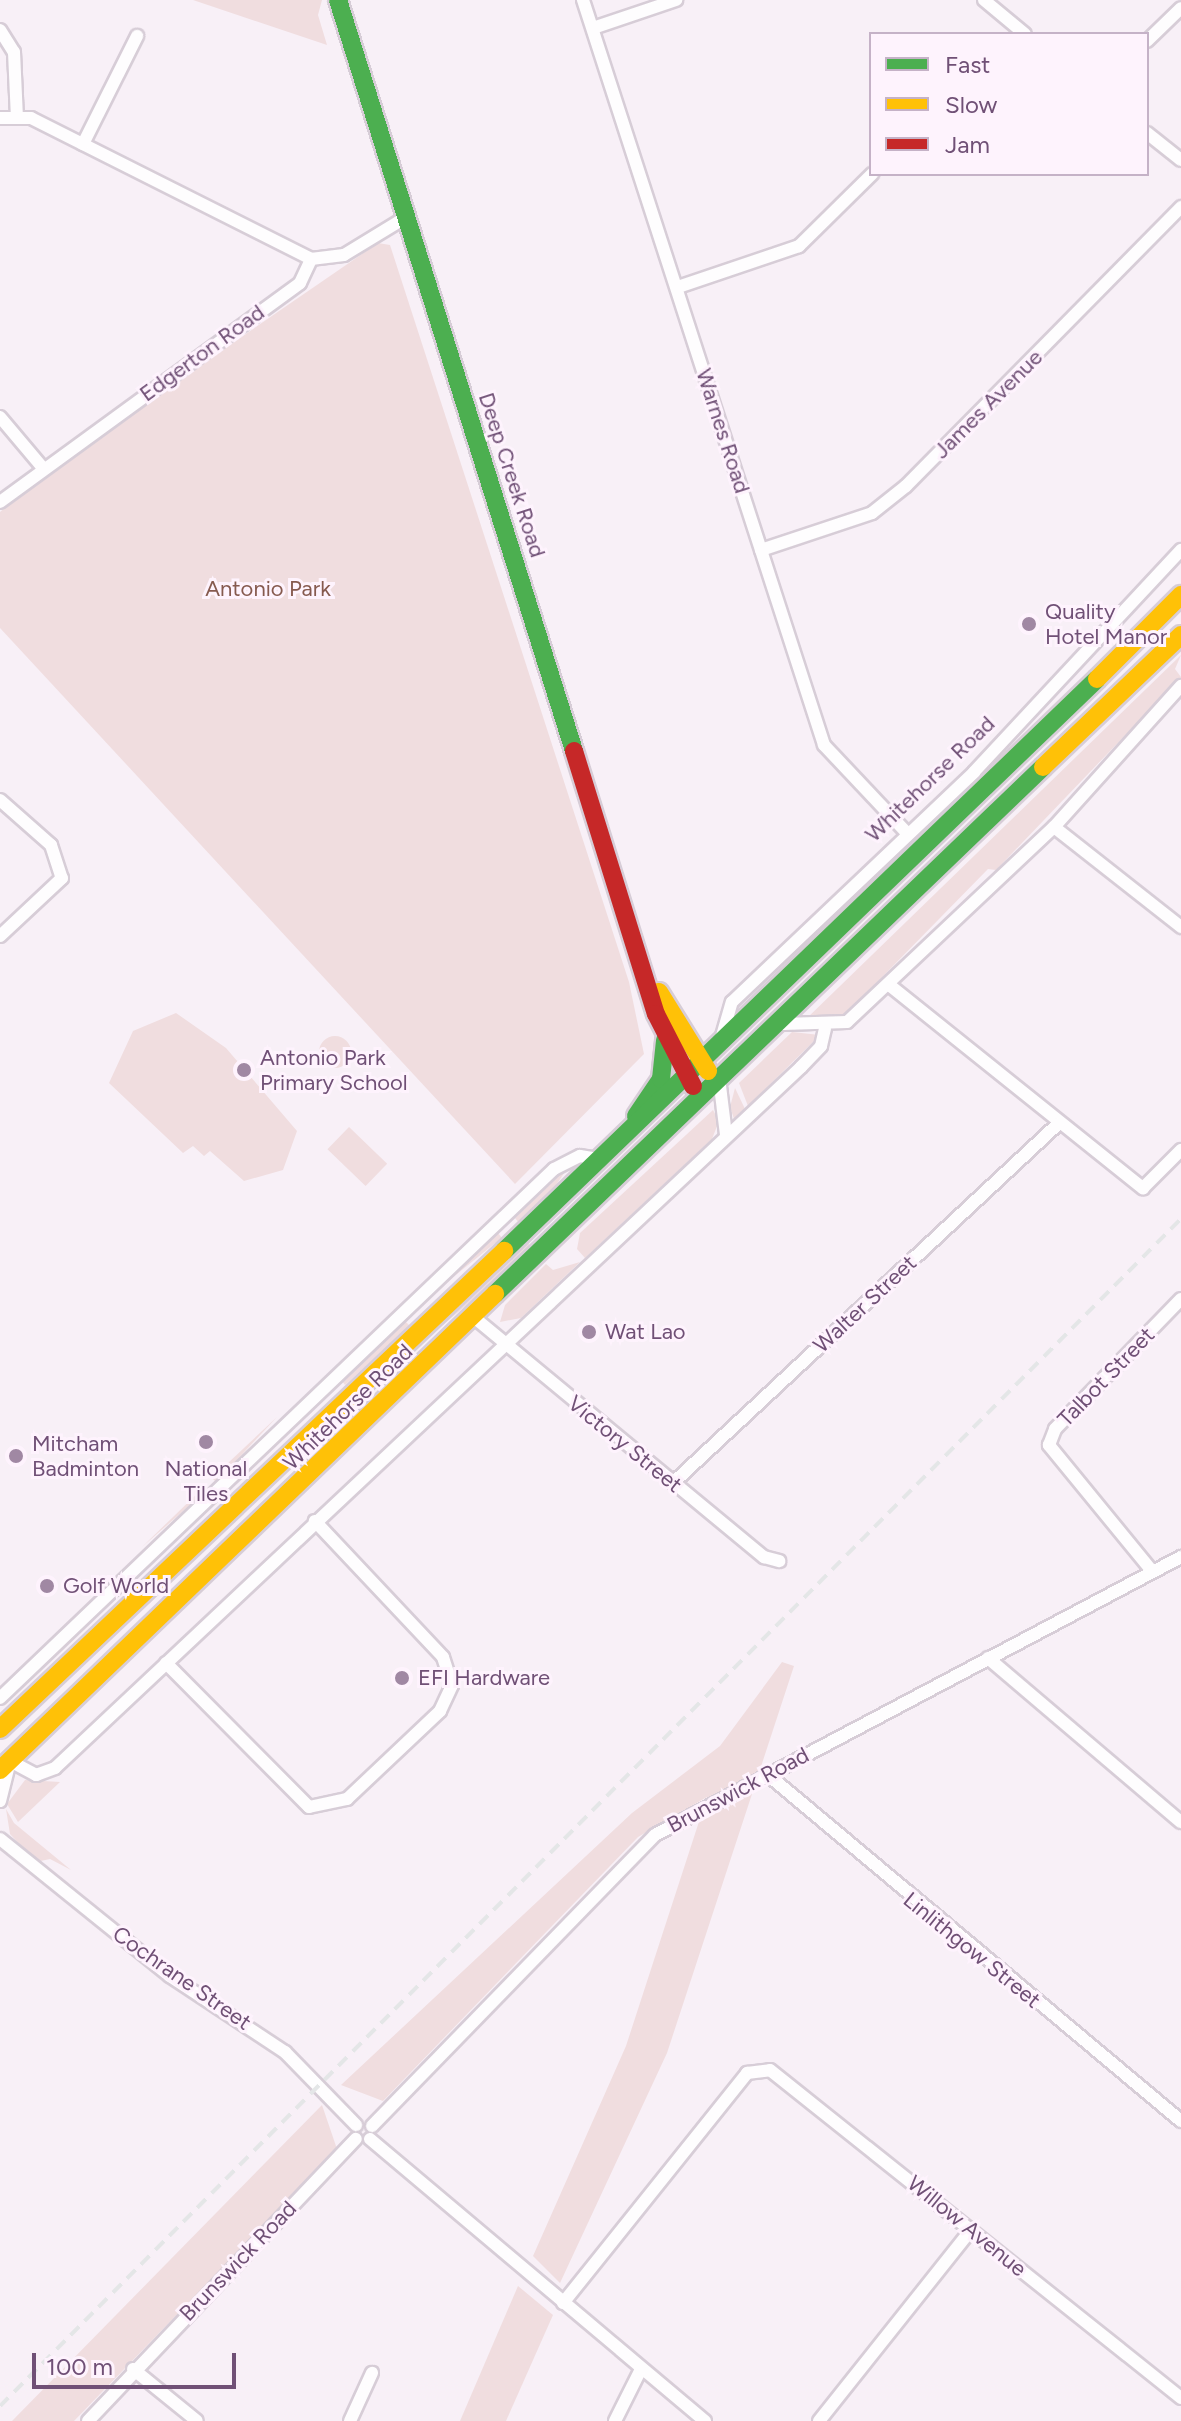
<!DOCTYPE html>
<html>
<head>
<meta charset="utf-8">
<style>
	body { margin:0 }
	#map { position:relative; width:1181px; height:2421px; overflow:hidden; background:#f8f0f7; font-family:Figtree,sans-serif }
	div>[style] { position:absolute }
	.green>* { inset:0; background:#f0dddf; transform-origin:0 0 }
	.round { border-radius:50% }
	.roads { filter:drop-shadow(2px 0 #d7cdd7) drop-shadow(-2px 0 #d7cdd7) drop-shadow(0 2px #d7cdd7) drop-shadow(0 -2px #d7cdd7) }
	.street>* { height:12px; margin:-6px; padding:0 6px; transform-origin:6px; border-radius:6px; background:#fefdfe }
	.fast>* { height:18px; margin:-9px; padding:0 9px; transform-origin:9px; border-radius:9px; background:#4caf50 }
	.slow>* { height:18px; margin:-9px; padding:0 9px; transform-origin:9px; border-radius:9px; background:#ffc107 }
	.jam>* { height:18px; margin:-9px; padding:0 9px; transform-origin:9px; border-radius:9px; background:#c62828 }
	.rail>* { height:4px; margin-top:-2px; transform-origin:0; background:repeating-linear-gradient(90deg,#e4e6e7 0 12px,transparent 0 20px) }
	.dots>* { width:22px; height:22px; translate:-50% -50%; box-sizing:border-box; border:4px solid #fef3fd; border-radius:50% }
	span { translate:-50% -50%; white-space:nowrap; text-align:center; line-height:1.15; -webkit-text-stroke:6px #fef3fd; paint-order:stroke }
	.street-label { font-size:22px; color:#705076 }
	.park-label { font-size:22px; color:#865a4f }
	.poi-label { font-size:22px; color:#705076 }
	.left { translate:0 -50%; text-align:left }
	.legend { position:absolute; left:869px; top:32px; width:280px; height:144px; box-sizing:border-box; background:#fef3fd; border:2px solid #c5b2c7; margin:0; padding:10px 14px; list-style:none; font-size:24px; color:#705076 }
	.legend li { display:flex; align-items:center; gap:16px; height:40px }
	.legend b { width:40px; border:2px solid #c5b2c7 }
	.scale { position:absolute; left:32px; top:2353px; width:204px; height:36px; box-sizing:border-box; border:4px solid #705076; border-top:0; padding-left:10px; font-size:24px; line-height:28px; white-space:nowrap; color:#705076; -webkit-text-stroke:6px #fef3fd; paint-order:stroke }
</style>
</head>
<body>
<div id="map">
	<div class="green">
		<i style="clip-path:polygon(193px 0,322px 0,318px 15px,327px 45px)"></i>
		<i style="clip-path:polygon(378px 243px,390px 245px,629px 982px,644px 1054px,515px 1184px,0 628px,0 512px,58px 463px)"></i>
		<i style="clip-path:polygon(1181px 655px,1175px 669px,1181px 677px,996px 870px,988px 869px,845px 1015px,804px 1021px)"></i>
		<i style="clip-path:polygon(176px 1013px,226px 1048px,297px 1131px,283px 1170px,244px 1181px,210px 1151px,204px 1156px,193px 1146px,183px 1153px,109px 1083px,133px 1031px)"></i>
		<i style="clip-path:polygon(792px 1032px,820px 1035px,748px 1106px,739px 1083px)"></i>
		<i class="round" style="left:319px;top:1036px;width:32px;height:32px"></i>
		<i style="clip-path:polygon(735px 1088px,745px 1109px,734px 1119px,730px 1107px)"></i>
		<i style="clip-path:polygon(713px 1110px,719px 1121px,712px 1139px,585px 1258px,577px 1249px,580px 1233px)"></i>
		<i style="left:349px;top:1127px;width:53px;height:31px;rotate:44deg"></i>
		<i style="clip-path:polygon(569px 1166px,556px 1185px,519px 1223px,515px 1218px)"></i>
		<i style="left:498px;top:1233px;width:6px;height:89px;rotate:51deg"></i>
		<i style="left:528px;top:1243px;width:8px;height:184px;rotate:50deg"></i>
		<i style="clip-path:polygon(580px 1262px,521px 1318px,500px 1322px,505px 1305px,546px 1264px,553px 1270px)"></i>
		<i style="clip-path:polygon(405px 1321px,410px 1326px,345px 1385px,342px 1381px)"></i>
		<i style="clip-path:polygon(277px 1417px,216px 1482px,212px 1478px)"></i>
		<i style="clip-path:polygon(203px 1488px,205px 1492px,142px 1547px)"></i>
		<i style="clip-path:polygon(782px 1662px,794px 1666px,667px 2053px,560px 2283px,533px 2256px,626px 2046px,707px 1797px,638px 1837px,383px 2101px,341px 2085px,632px 1813px,720px 1746px)"></i>
		<i style="clip-path:polygon(25px 1780px,60px 1782px,18px 1822px,7px 1804px)"></i>
		<i style="clip-path:polygon(6px 1809px,14px 1823px,71px 1870px,50px 1859px,36px 1862px,10px 1834px)"></i>
		<i style="clip-path:polygon(322px 2105px,337px 2149px,74px 2421px,12px 2421px)"></i>
		<i style="clip-path:polygon(518px 2286px,553px 2315px,506px 2421px,460px 2421px)"></i>
	</div>
	<div class="roads">
		<div class="street">
			<i style="left:583px;top:0;width:783px;rotate:72.07deg"></i>
			<i style="left:824px;top:745px;width:122px;rotate:46.7deg"></i>
			<i style="left:984px;top:0;width:53px;rotate:39.7deg"></i>
			<i style="left:593px;top:28px;width:88px;rotate:-18.6deg"></i>
			<i style="left:0;top:30px;width:26px;rotate:58deg"></i>
			<i style="left:14px;top:52px;width:65px;rotate:87.4deg"></i>
			<i style="left:1147px;top:41px;width:47px;rotate:-44.1deg"></i>
			<i style="left:0;top:118px;width:31px"></i>
			<i style="left:31px;top:118px;width:313px;rotate:26.7deg"></i>
			<i style="left:311px;top:259px;width:33px;rotate:-7deg"></i>
			<i style="left:344px;top:255px;width:69px;rotate:-31.4deg"></i>
			<i style="left:1147px;top:133px;width:43px;rotate:38.5deg"></i>
			<i style="left:83px;top:144px;width:121px;rotate:-63.4deg"></i>
			<i style="left:678px;top:287px;width:128px;rotate:-18.7deg"></i>
			<i style="left:799px;top:246px;width:103px;rotate:-44.6deg"></i>
			<i style="left:0;top:417px;width:67px;rotate:49.9deg"></i>
			<i style="left:0;top:502px;width:371px;rotate:-36.1deg"></i>
			<i style="left:300px;top:283px;width:26px;rotate:-65deg"></i>
			<i style="left:761px;top:550px;width:117px;rotate:-18.4deg"></i>
			<i style="left:872px;top:513px;width:43px;rotate:-38.5deg"></i>
			<i style="left:906px;top:486px;width:392px;rotate:-45.4deg"></i>
			<i style="left:0;top:800px;width:68px;rotate:41.4deg"></i>
			<i style="left:51px;top:845px;width:35px;rotate:72deg"></i>
			<i style="left:62px;top:878px;width:85px;rotate:136.9deg"></i>
			<i style="left:1054px;top:827px;width:162px;rotate:38.2deg"></i>
			<i style="left:888px;top:984px;width:327px;rotate:38.7deg"></i>
			<i style="left:1143px;top:1188px;width:54px;rotate:-45deg"></i>
			<i style="left:783px;top:1024px;width:64px;rotate:-1.8deg"></i>
			<i style="left:847px;top:1022px;width:284px;rotate:-43.3deg"></i>
			<i style="left:1054px;top:827px;width:190px;rotate:-48deg"></i>
			<i style="left:722px;top:1036px;width:35px;rotate:-74deg"></i>
			<i style="left:732px;top:1002px;width:334px;rotate:-43.5deg"></i>
			<i style="left:974px;top:772px;width:304px;rotate:-47deg"></i>
			<i style="left:720px;top:1086px;width:49px;rotate:83deg"></i>
			<i style="left:476px;top:1319px;width:374px;rotate:39.6deg"></i>
			<i style="left:764px;top:1557px;width:16px;rotate:15deg"></i>
			<i style="left:673px;top:1483px;width:526px;rotate:-43deg"></i>
			<i style="left:1152px;top:1571px;width:163px;rotate:-129.3deg"></i>
			<i style="left:1049px;top:1445px;width:17px;rotate:-69deg"></i>
			<i style="left:1055px;top:1429px;width:181px;rotate:-45.9deg"></i>
			<i style="left:988px;top:1658px;width:253px;rotate:40.4deg"></i>
			<i style="left:166px;top:1663px;width:203px;rotate:45.2deg"></i>
			<i style="left:309px;top:1807px;width:39px;rotate:-12deg"></i>
			<i style="left:347px;top:1799px;width:128px;rotate:-43.4deg"></i>
			<i style="left:440px;top:1711px;width:29px;rotate:-65deg"></i>
			<i style="left:452px;top:1685px;width:29px;rotate:-108deg"></i>
			<i style="left:443px;top:1657px;width:187px;rotate:-133.3deg"></i>
			<i style="left:0;top:1698px;width:766px;rotate:-43.68deg"></i>
			<i style="left:554px;top:1169px;width:29px;rotate:-27deg"></i>
			<i style="left:580px;top:1156px;width:20px;rotate:9deg"></i>
			<i style="left:767px;top:1774px;width:540px;rotate:39.97deg"></i>
			<i style="left:0;top:1801px;width:41px;rotate:-76deg"></i>
			<i style="left:10px;top:1761px;width:30px;rotate:28deg"></i>
			<i style="left:36px;top:1775px;width:20px;rotate:-20deg"></i>
			<i style="left:55px;top:1768px;width:1024px;rotate:-43.22deg"></i>
			<i style="left:801px;top:1067px;width:29px;rotate:-46deg"></i>
			<i style="left:821px;top:1046px;width:18px;rotate:-77deg"></i>
			<i style="left:0;top:1839px;width:218px;rotate:38.9deg"></i>
			<i style="left:170px;top:1976px;width:138px;rotate:33.5deg"></i>
			<i style="left:285px;top:2052px;width:102px;rotate:45.8deg"></i>
			<i style="left:372px;top:2126px;width:406px;rotate:-45.8deg"></i>
			<i style="left:655px;top:1835px;width:595px;rotate:-27.86deg"></i>
			<i style="left:370px;top:2139px;width:438px;rotate:40.1deg"></i>
			<i style="left:563px;top:2303px;width:295px;rotate:-51.3deg"></i>
			<i style="left:747px;top:2073px;width:23px;rotate:-7deg"></i>
			<i style="left:770px;top:2070px;width:526px;rotate:38.59deg"></i>
			<i style="left:133px;top:2369px;width:82px;rotate:39.1deg"></i>
			<i style="left:88px;top:2421px;width:389px;rotate:-46.5deg"></i>
			<i style="left:350px;top:2421px;width:53px;rotate:-65.4deg"></i>
			<i style="left:615px;top:2421px;width:58px;rotate:-63.4deg"></i>
			<i style="left:819px;top:2421px;width:244px;rotate:-51.5deg"></i>
		</div>
		<div class="fast">
			<i style="left:338px;top:0;width:787px;rotate:72.55deg"></i>
			<i style="left:636px;top:1116px;width:45px;rotate:-56deg"></i>
			<i style="left:661px;top:1079px;width:39px;rotate:-84deg"></i>
			<i style="left:504px;top:1251px;width:824px;rotate:-43.97deg"></i>
			<i style="left:495px;top:1294px;width:760px;rotate:-43.88deg"></i>
		</div>
		<div class="slow">
			<i style="left:1097px;top:679px;width:119px;rotate:-45deg"></i>
			<i style="left:1043px;top:767px;width:191px;rotate:-43.7deg"></i>
			<i style="left:659px;top:992px;width:93px;rotate:58.2deg"></i>
			<i style="left:0;top:1729px;width:695px;rotate:-43.48deg"></i>
			<i style="left:0;top:1770px;width:687px;rotate:-43.88deg"></i>
		</div>
		<div class="jam">
			<i style="left:574px;top:751px;width:275px;rotate:72.7deg"></i>
			<i style="left:656px;top:1014px;width:81px;rotate:62.8deg"></i>
		</div>
	</div>
	<div class="rail">
		<i style="left:0;top:2406px;width:1674px;rotate:-45.15deg"></i>
	</div>
	<div class="dots">
		<i style="left:1029px;top:624px;background:#a088a3"></i>
		<i style="left:244px;top:1070px;background:#a088a3"></i>
		<i style="left:589px;top:1332px;background:#a088a3"></i>
		<i style="left:206px;top:1442px;background:#a088a3"></i>
		<i style="left:16px;top:1456px;background:#a088a3"></i>
		<i style="left:47px;top:1586px;background:#a088a3"></i>
		<i style="left:402px;top:1678px;background:#a088a3"></i>
	</div>
	<div class="street-label">
		<span style="left:202px;top:353px;rotate:-36deg">Edgerton Road</span>
		<span style="left:988px;top:404px;rotate:-45deg">James Avenue</span>
		<span style="left:723px;top:431px;rotate:72deg">Warnes Road</span>
		<span style="left:512px;top:475px;rotate:72deg">Deep Creek Road</span>
		<span style="left:930px;top:779px;rotate:-44deg">Whitehorse Road</span>
		<span style="left:865px;top:1304px;rotate:-43deg">Walter Street</span>
		<span style="left:1106px;top:1377px;rotate:-46deg">Talbot Street</span>
		<span style="left:348px;top:1407px;rotate:-44deg">Whitehorse Road</span>
		<span style="left:625px;top:1444px;rotate:39deg">Victory Street</span>
		<span style="left:738px;top:1790px;rotate:-28deg">Brunswick Road</span>
		<span style="left:972px;top:1950px;rotate:39deg">Linlithgow Street</span>
		<span style="left:182px;top:1978px;rotate:35deg">Cochrane Street</span>
		<span style="left:967px;top:2226px;rotate:39deg">Willow Avenue</span>
		<span style="left:238px;top:2261px;rotate:-46deg">Brunswick Road</span>
	</div>
	<div class="park-label">
		<span style="left:268px;top:589px">Antonio Park</span>
	</div>
	<div class="poi-label">
		<span class="left" style="left:1045px;top:624px">Quality<br>Hotel Manor</span>
		<span class="left" style="left:260px;top:1070px">Antonio Park<br>Primary School</span>
		<span class="left" style="left:605px;top:1332px">Wat Lao</span>
		<span class="left" style="left:32px;top:1456px">Mitcham<br>Badminton</span>
		<span style="left:206px;top:1481px">National<br>Tiles</span>
		<span class="left" style="left:63px;top:1586px">Golf World</span>
		<span class="left" style="left:418px;top:1678px">EFI Hardware</span>
	</div>
	<ul class="legend">
	<li><b style="height:10px;background:#4caf50"></b>Fast</li>
	<li><b style="height:10px;background:#ffc107"></b>Slow</li>
	<li><b style="height:10px;background:#c62828"></b>Jam</li>
	</ul>
	<div class="scale">100 m</div>
</div>
</body>
</html>
